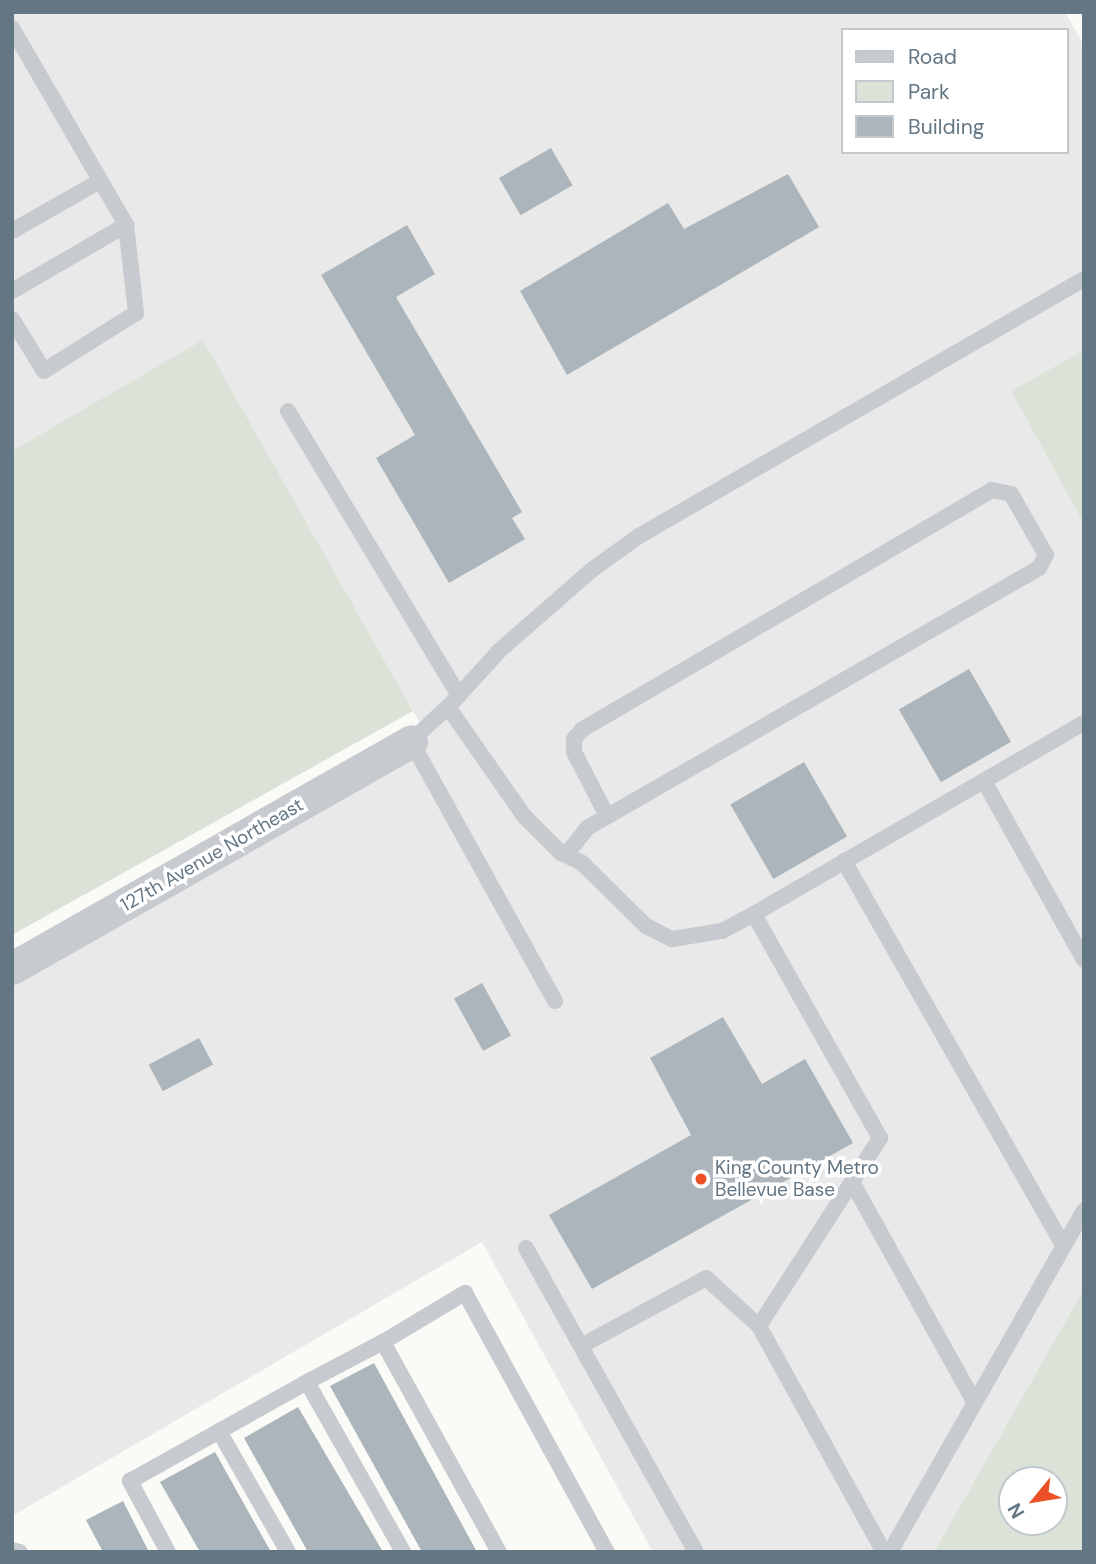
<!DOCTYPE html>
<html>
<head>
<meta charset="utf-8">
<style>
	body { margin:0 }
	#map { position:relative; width:1096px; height:1564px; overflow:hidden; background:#fafaf7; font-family:"DM Sans",sans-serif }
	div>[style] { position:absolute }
	.built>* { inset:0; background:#e8e9e8 }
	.green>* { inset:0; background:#dbe2d8 }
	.building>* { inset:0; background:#abb5bb; transform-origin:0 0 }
	.lane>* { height:16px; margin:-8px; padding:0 8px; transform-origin:8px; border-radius:8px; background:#c7cbcf }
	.street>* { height:33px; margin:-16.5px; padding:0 16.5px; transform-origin:16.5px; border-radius:16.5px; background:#c7cbcf }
	.dots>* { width:19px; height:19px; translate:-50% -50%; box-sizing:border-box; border:4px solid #fff; border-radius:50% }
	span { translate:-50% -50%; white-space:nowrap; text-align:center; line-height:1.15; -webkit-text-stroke:7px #fff; paint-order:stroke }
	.street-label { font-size:19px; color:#637684 }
	.poi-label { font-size:19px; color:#637684 }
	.left { translate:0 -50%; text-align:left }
	.frame { position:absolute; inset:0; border:14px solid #637684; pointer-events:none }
	.legend { position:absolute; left:841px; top:28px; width:228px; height:126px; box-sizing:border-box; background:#fff; border:2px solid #c1c8ce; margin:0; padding:9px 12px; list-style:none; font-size:21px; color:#637684 }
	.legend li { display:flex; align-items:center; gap:14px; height:35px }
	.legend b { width:35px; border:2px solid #c1c8ce }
	.north { position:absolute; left:998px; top:1466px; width:70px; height:70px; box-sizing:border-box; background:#fff; border:2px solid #c1c8ce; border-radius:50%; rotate:240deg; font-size:19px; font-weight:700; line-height:28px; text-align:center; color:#637684 }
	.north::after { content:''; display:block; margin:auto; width:24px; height:32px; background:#eb5026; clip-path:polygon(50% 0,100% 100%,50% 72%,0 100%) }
</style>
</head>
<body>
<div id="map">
	<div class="built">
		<i style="clip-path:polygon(evenodd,12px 12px,1065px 12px,1084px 46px,1084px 350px,1011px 391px,1084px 524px,1084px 1289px,934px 1552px,653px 1552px,482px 1242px,12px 1516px,12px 980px,429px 739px,203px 341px,12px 451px,12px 12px,842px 30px,1066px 30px,1066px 152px,842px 152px,842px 30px)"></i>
	</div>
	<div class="green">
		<i style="clip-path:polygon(203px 340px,413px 711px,12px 935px,12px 451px)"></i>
		<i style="clip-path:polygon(1084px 350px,1084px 524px,1011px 391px)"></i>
		<i style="clip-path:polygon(evenodd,1084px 1289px,1084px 1552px,934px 1552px,1084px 1289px,1012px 1480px,1054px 1480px,1054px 1522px,1012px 1522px,1012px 1480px)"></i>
	</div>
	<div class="building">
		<i style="left:551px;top:148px;width:43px;height:60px;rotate:60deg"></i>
		<i style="clip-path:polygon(788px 174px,819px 227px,567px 375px,520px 291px,668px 203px,684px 229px)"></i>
		<i style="clip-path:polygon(407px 225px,435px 274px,396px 297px,522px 512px,512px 518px,525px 539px,449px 583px,376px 458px,415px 435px,321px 275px)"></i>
		<i style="left:969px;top:669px;width:84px;height:81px;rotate:60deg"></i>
		<i style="left:804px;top:762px;width:86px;height:85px;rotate:60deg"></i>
		<i style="left:482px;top:983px;width:60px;height:32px;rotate:61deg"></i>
		<i style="clip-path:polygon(723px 1017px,762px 1084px,805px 1059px,853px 1143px,592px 1289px,549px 1215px,691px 1135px,650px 1058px)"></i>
		<i style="left:199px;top:1038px;width:30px;height:57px;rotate:62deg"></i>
		<i style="clip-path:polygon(374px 1363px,477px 1552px,422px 1552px,330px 1386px)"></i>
		<i style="clip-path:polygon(298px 1407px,383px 1552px,308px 1552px,244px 1438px)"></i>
		<i style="clip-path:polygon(215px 1452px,271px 1552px,200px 1552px,160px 1482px)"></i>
		<i style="clip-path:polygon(123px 1501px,149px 1552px,103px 1552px,86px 1520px)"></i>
	</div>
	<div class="lane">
		<i style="left:12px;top:28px;width:228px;rotate:59.9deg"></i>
		<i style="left:126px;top:225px;width:89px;rotate:83.5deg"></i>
		<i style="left:136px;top:313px;width:109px;rotate:147.8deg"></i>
		<i style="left:44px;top:371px;width:61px;rotate:-121.6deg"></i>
		<i style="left:12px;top:231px;width:101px;rotate:-29.6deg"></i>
		<i style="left:12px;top:291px;width:132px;rotate:-30.1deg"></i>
		<i style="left:288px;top:411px;width:332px;rotate:59deg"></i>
		<i style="left:448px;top:707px;width:133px;rotate:55.1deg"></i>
		<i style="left:524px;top:816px;width:52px;rotate:45deg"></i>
		<i style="left:561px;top:853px;width:23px;rotate:25deg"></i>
		<i style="left:582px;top:863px;width:90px;rotate:44.5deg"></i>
		<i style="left:646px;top:926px;width:29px;rotate:27deg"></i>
		<i style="left:672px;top:939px;width:51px;rotate:-9.1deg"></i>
		<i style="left:722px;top:931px;width:36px;rotate:-28deg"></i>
		<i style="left:984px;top:781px;width:205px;rotate:60.8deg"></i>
		<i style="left:566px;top:855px;width:34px;rotate:-52deg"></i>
		<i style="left:587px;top:828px;width:521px;rotate:-29.91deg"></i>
		<i style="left:1039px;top:568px;width:15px;rotate:-62deg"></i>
		<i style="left:1046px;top:555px;width:70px;rotate:-119.8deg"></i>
		<i style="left:1011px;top:494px;width:19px;rotate:-168deg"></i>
		<i style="left:992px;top:490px;width:475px;rotate:149.7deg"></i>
		<i style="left:582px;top:730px;width:12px;rotate:132deg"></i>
		<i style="left:574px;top:739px;width:13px;rotate:90deg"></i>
		<i style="left:574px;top:752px;width:72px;rotate:62.7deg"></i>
		<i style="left:844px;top:861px;width:442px;rotate:60.3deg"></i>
		<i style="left:555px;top:1001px;width:297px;rotate:-119deg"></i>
		<i style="left:411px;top:741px;width:56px;rotate:-42.8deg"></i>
		<i style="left:452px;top:703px;width:70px;rotate:-47.9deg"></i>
		<i style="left:499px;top:651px;width:125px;rotate:-41.1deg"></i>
		<i style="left:593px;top:569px;width:57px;rotate:-35.7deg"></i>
		<i style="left:639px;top:536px;width:514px;rotate:-30.01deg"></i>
		<i style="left:852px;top:1182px;width:251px;rotate:60.9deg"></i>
		<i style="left:526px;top:1248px;width:348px;rotate:60.8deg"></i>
		<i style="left:759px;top:1326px;width:224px;rotate:-57.2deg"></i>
		<i style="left:880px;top:1138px;width:257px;rotate:-119.4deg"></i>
		<i style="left:754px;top:914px;width:381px;rotate:-30.1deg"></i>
		<i style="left:383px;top:1342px;width:96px;rotate:-30.9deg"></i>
		<i style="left:465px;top:1293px;width:295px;rotate:61.3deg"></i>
		<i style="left:581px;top:1346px;width:142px;rotate:-28.5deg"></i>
		<i style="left:706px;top:1278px;width:72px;rotate:42.2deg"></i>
		<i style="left:759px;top:1326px;width:258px;rotate:61.1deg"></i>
		<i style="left:307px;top:1382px;width:86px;rotate:-27.8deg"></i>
		<i style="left:383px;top:1342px;width:240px;rotate:61.1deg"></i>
		<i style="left:219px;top:1431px;width:139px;rotate:60.3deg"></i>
		<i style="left:12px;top:1550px;width:8px;rotate:14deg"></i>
		<i style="left:168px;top:1552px;width:81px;rotate:-118.2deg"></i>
		<i style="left:130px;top:1481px;width:203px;rotate:-29.2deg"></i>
		<i style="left:307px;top:1382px;width:195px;rotate:60.5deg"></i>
		<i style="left:890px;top:1552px;width:393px;rotate:-60.4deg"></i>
	</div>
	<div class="street">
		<i style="left:12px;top:968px;width:459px;rotate:-29.6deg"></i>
	</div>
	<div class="dots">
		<i style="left:701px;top:1179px;background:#eb5026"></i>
	</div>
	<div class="street-label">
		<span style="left:212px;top:855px;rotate:-30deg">127th Avenue Northeast</span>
	</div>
	<div class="poi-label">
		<span class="left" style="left:715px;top:1179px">King County Metro<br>Bellevue Base</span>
	</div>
	<div class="frame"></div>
	<ul class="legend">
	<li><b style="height:9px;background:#c7cbcf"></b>Road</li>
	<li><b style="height:19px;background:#dbe2d8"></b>Park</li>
	<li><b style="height:19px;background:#abb5bb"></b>Building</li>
	</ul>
	<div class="north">N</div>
</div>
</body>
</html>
